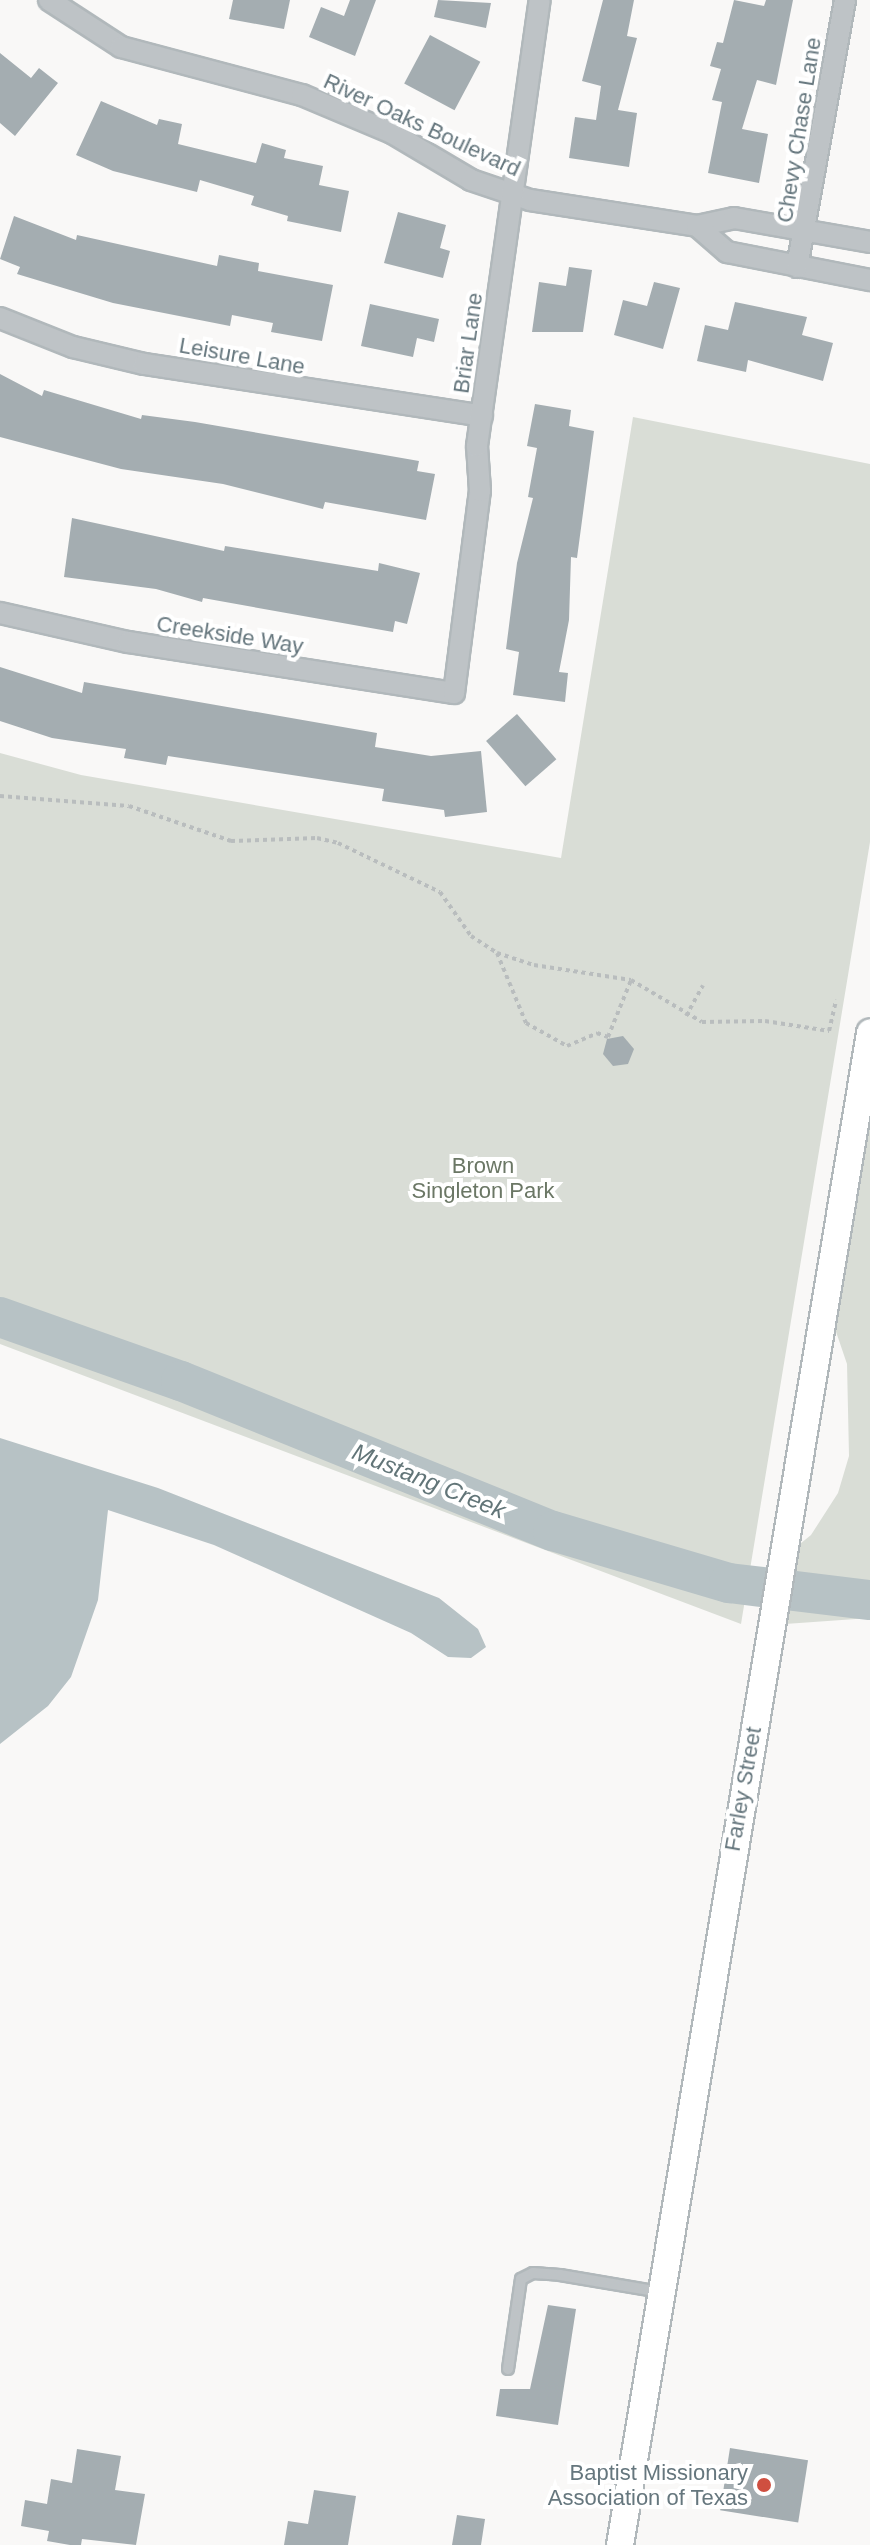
<!DOCTYPE html>
<html>
<head>
<meta charset="utf-8">
<style>
	body { margin:0 }
	#map { position:relative; width:870px; height:2545px; overflow:hidden; background:#f9f8f7; font-family:Arial,sans-serif }
	div>[style] { position:absolute }
	.green>* { inset:0; background:#d9ddd6 }
	.water>* { inset:0; background:#b7c2c5 }
	.river>* { height:40px; margin:-20px; padding:0 20px; transform-origin:20px; border-radius:20px; background:#b7c2c5 }
	.building>* { inset:0; background:#a4adb1; transform-origin:0 0 }
	.path>* { height:4px; margin-top:-2px; transform-origin:0; background:repeating-linear-gradient(90deg,#b9bdbe 0 4px,transparent 0 8px) }
	.roads { filter:drop-shadow(2px 0 #b1b8bb) drop-shadow(-2px 0 #b1b8bb) drop-shadow(0 2px #b1b8bb) drop-shadow(0 -2px #b1b8bb) }
	.lane>* { height:10px; margin:-5px; padding:0 5px; transform-origin:5px; border-radius:5px; background:#bec3c6 }
	.street>* { height:20px; margin:-10px; padding:0 10px; transform-origin:10px; border-radius:10px; background:#bec3c6 }
	.secondary>* { height:26px; margin:-13px; padding:0 13px; transform-origin:13px; border-radius:13px; background:#fff }
	.dots>* { width:22px; height:22px; translate:-50% -50%; box-sizing:border-box; border:4px solid #fff; border-radius:50% }
	span { translate:-50% -50%; white-space:nowrap; text-align:center; line-height:1.15; -webkit-text-stroke:8px #fff; paint-order:stroke }
	.street-label { font-size:22px; color:#66777e }
	.park-label { font-size:22px; color:#6b7765 }
	.poi-label { font-size:22px; color:#66777e }
	.right { translate:-100% -50%; text-align:right }
	.water-label { font-size:24px; color:#627578; font-style:italic }
</style>
</head>
<body>
<div id="map">
	<div class="green">
		<i style="clip-path:polygon(633px 417px,870px 464px,870px 842px,741px 1624px,0 1344px,0 753px,81px 775px,561px 858px)"></i>
		<i style="clip-path:polygon(870px 1067px,870px 1618px,785px 1624px,795px 1585px,795px 1548px,811px 1535px,838px 1493px,849px 1456px,847px 1364px,831px 1317px)"></i>
	</div>
	<div class="water">
		<i style="clip-path:polygon(0 1438px,158px 1488px,439px 1598px,478px 1629px,486px 1647px,471px 1658px,448px 1657px,411px 1633px,214px 1545px,108px 1510px,98px 1600px,71px 1677px,48px 1706px,0 1744px)"></i>
	</div>
	<div class="river">
		<i style="left:0;top:1317px;width:192px;rotate:19.5deg"></i>
		<i style="left:181px;top:1381px;width:401px;rotate:22deg"></i>
		<i style="left:553px;top:1531px;width:184px;rotate:16.5deg"></i>
		<i style="left:729px;top:1583px;width:142px;rotate:6.9deg"></i>
	</div>
	<div class="building">
		<i style="clip-path:polygon(233px 0,290px 0,284px 29px,229px 19px)"></i>
		<i style="clip-path:polygon(350px 0,376px 0,355px 56px,309px 37px,321px 7px,344px 16px)"></i>
		<i style="clip-path:polygon(438px 0,491px 3px,486px 28px,434px 17px)"></i>
		<i style="clip-path:polygon(603px 0,634px 0,627px 36px,637px 38px,618px 110px,637px 113px,629px 167px,569px 158px,575px 117px,596px 120px,601px 86px,582px 81px)"></i>
		<i style="clip-path:polygon(734px 0,764px 6px,766px 0,793px 0,776px 85px,757px 80px,742px 129px,768px 134px,759px 183px,708px 173px,722px 102px,712px 100px,721px 69px,710px 66px,717px 42px,723px 43px)"></i>
		<i style="left:430px;top:35px;width:57px;height:55px;rotate:28deg"></i>
		<i style="clip-path:polygon(0 53px,31px 78px,39px 68px,58px 83px,15px 136px,0 123px)"></i>
		<i style="clip-path:polygon(101px 101px,157px 125px,159px 119px,182px 124px,178px 144px,256px 163px,262px 143px,286px 150px,284px 158px,323px 166px,319px 185px,349px 191px,341px 232px,287px 221px,288px 216px,251px 205px,254px 196px,200px 180px,197px 192px,113px 171px,76px 155px)"></i>
		<i style="clip-path:polygon(398px 212px,446px 225px,440px 248px,450px 251px,443px 278px,384px 263px)"></i>
		<i style="clip-path:polygon(14px 216px,76px 240px,77px 235px,217px 266px,219px 255px,259px 263px,258px 271px,333px 285px,322px 341px,271px 332px,273px 323px,232px 315px,230px 326px,113px 303px,17px 274px,20px 267px,0 259px)"></i>
		<i style="clip-path:polygon(569px 267px,592px 270px,583px 332px,532px 332px,539px 282px,566px 286px)"></i>
		<i style="clip-path:polygon(654px 282px,680px 288px,663px 349px,614px 335px,623px 300px,647px 306px)"></i>
		<i style="clip-path:polygon(735px 302px,807px 317px,802px 335px,833px 343px,823px 381px,748px 360px,746px 372px,697px 361px,705px 325px,728px 330px)"></i>
		<i style="clip-path:polygon(370px 304px,439px 319px,434px 342px,417px 338px,413px 357px,361px 346px)"></i>
		<i style="clip-path:polygon(0 374px,42px 396px,44px 390px,141px 419px,142px 415px,195px 422px,419px 461px,417px 471px,435px 474px,426px 520px,325px 502px,323px 509px,223px 484px,121px 469px,0 437px)"></i>
		<i style="clip-path:polygon(535px 404px,571px 410px,569px 426px,594px 431px,577px 558px,571px 557px,569px 620px,559px 672px,568px 673px,565px 702px,513px 695px,519px 652px,506px 649px,517px 563px,533px 498px,528px 497px,537px 448px,527px 446px)"></i>
		<i style="clip-path:polygon(72px 518px,224px 551px,225px 546px,378px 571px,379px 563px,420px 573px,407px 624px,395px 621px,393px 632px,203px 598px,202px 602px,156px 589px,64px 577px)"></i>
		<i style="clip-path:polygon(0 667px,82px 693px,84px 682px,377px 733px,375px 747px,431px 756px,481px 751px,487px 812px,445px 817px,444px 810px,382px 801px,384px 789px,168px 756px,166px 765px,124px 758px,126px 749px,52px 738px,0 721px)"></i>
		<i style="left:517px;top:714px;width:60px;height:41px;rotate:49deg"></i>
		<i style="clip-path:polygon(623px 1036px,634px 1049px,628px 1064px,613px 1066px,603px 1054px,607px 1039px)"></i>
		<i style="clip-path:polygon(548px 2305px,576px 2309px,558px 2425px,496px 2416px,500px 2389px,530px 2389px)"></i>
		<i style="left:730px;top:2448px;width:79px;height:63px;rotate:9deg"></i>
		<i style="clip-path:polygon(77px 2449px,121px 2456px,115px 2490px,145px 2494px,136px 2545px,82px 2539px,81px 2545px,70px 2545px,47px 2541px,49px 2531px,21px 2526px,25px 2500px,47px 2504px,51px 2479px,72px 2483px)"></i>
		<i style="clip-path:polygon(314px 2490px,356px 2496px,348px 2545px,284px 2545px,288px 2521px,308px 2524px)"></i>
		<i style="clip-path:polygon(457px 2515px,485px 2519px,481px 2545px,452px 2545px)"></i>
	</div>
	<div class="path">
		<i style="left:0;top:796px;width:129px;rotate:4.4deg"></i>
		<i style="left:129px;top:806px;width:108px;rotate:18.9deg"></i>
		<i style="left:231px;top:841px;width:86px;rotate:-2deg"></i>
		<i style="left:317px;top:838px;width:22px;rotate:13deg"></i>
		<i style="left:338px;top:843px;width:113px;rotate:25.7deg"></i>
		<i style="left:440px;top:892px;width:54px;rotate:54.8deg"></i>
		<i style="left:471px;top:936px;width:31px;rotate:33deg"></i>
		<i style="left:497px;top:953px;width:39px;rotate:18deg"></i>
		<i style="left:534px;top:965px;width:98px;rotate:8.8deg"></i>
		<i style="left:631px;top:980px;width:82px;rotate:30.6deg"></i>
		<i style="left:702px;top:1022px;width:63px;rotate:-0.9deg"></i>
		<i style="left:765px;top:1021px;width:65px;rotate:8.9deg"></i>
		<i style="left:829px;top:1031px;width:32px;rotate:-77deg"></i>
		<i style="left:497px;top:953px;width:76px;rotate:67.5deg"></i>
		<i style="left:526px;top:1023px;width:47px;rotate:29.3deg"></i>
		<i style="left:567px;top:1046px;width:33px;rotate:-23deg"></i>
		<i style="left:597px;top:1033px;width:12px;rotate:20deg"></i>
		<i style="left:608px;top:1037px;width:61px;rotate:-68deg"></i>
		<i style="left:686px;top:1016px;width:35px;rotate:-61deg"></i>
	</div>
	<div class="roads">
		<div class="lane">
			<i style="left:508px;top:2369px;width:91px;rotate:-81.8deg"></i>
			<i style="left:521px;top:2279px;width:13px;rotate:-27deg"></i>
			<i style="left:533px;top:2273px;width:27px;rotate:4deg"></i>
			<i style="left:560px;top:2275px;width:101px;rotate:9.6deg"></i>
		</div>
		<div class="street">
			<i style="left:49px;top:0;width:86px;rotate:33.1deg"></i>
			<i style="left:121px;top:47px;width:187px;rotate:14.9deg"></i>
			<i style="left:302px;top:95px;width:98px;rotate:22.9deg"></i>
			<i style="left:392px;top:133px;width:92px;rotate:30.7deg"></i>
			<i style="left:471px;top:180px;width:62px;rotate:18.7deg"></i>
			<i style="left:530px;top:200px;width:169px;rotate:8.8deg"></i>
			<i style="left:697px;top:226px;width:38px;rotate:-12deg"></i>
			<i style="left:734px;top:218px;width:138px;rotate:10deg"></i>
			<i style="left:697px;top:226px;width:40px;rotate:41deg"></i>
			<i style="left:727px;top:252px;width:146px;rotate:11.1deg"></i>
			<i style="left:797px;top:267px;width:271px;rotate:-79.8deg"></i>
			<i style="left:0;top:318px;width:79px;rotate:21.7deg"></i>
			<i style="left:73px;top:347px;width:73px;rotate:13.5deg"></i>
			<i style="left:144px;top:364px;width:342px;rotate:8.7deg"></i>
			<i style="left:0;top:613px;width:131px;rotate:12.8deg"></i>
			<i style="left:128px;top:642px;width:330px;rotate:8.9deg"></i>
			<i style="left:454px;top:693px;width:204px;rotate:-82.7deg"></i>
			<i style="left:480px;top:491px;width:45px;rotate:-93.8deg"></i>
			<i style="left:477px;top:446px;width:450px;rotate:-82deg"></i>
		</div>
		<div class="secondary">
			<i style="left:620px;top:2545px;width:1533px;rotate:-80.61deg"></i>
		</div>
	</div>
	<div class="dots">
		<i style="left:764px;top:2485px;background:#cf4f40"></i>
	</div>
	<div class="street-label">
		<span style="left:422px;top:125px;rotate:25deg">River Oaks Boulevard</span>
		<span style="left:799px;top:130px;rotate:-81deg">Chevy Chase Lane</span>
		<span style="left:468px;top:343px;rotate:-82deg">Briar Lane</span>
		<span style="left:242px;top:356px;rotate:10deg">Leisure Lane</span>
		<span style="left:230px;top:635px;rotate:9deg">Creekside Way</span>
		<span style="left:743px;top:1789px;rotate:-80deg">Farley Street</span>
	</div>
	<div class="park-label">
		<span style="left:483px;top:1178px">Brown<br>Singleton Park</span>
	</div>
	<div class="poi-label">
		<span class="right" style="left:748px;top:2485px">Baptist Missionary<br>Association of Texas</span>
	</div>
	<div class="water-label">
		<span style="left:429px;top:1481px;rotate:22deg">Mustang Creek</span>
	</div>
</div>
</body>
</html>
